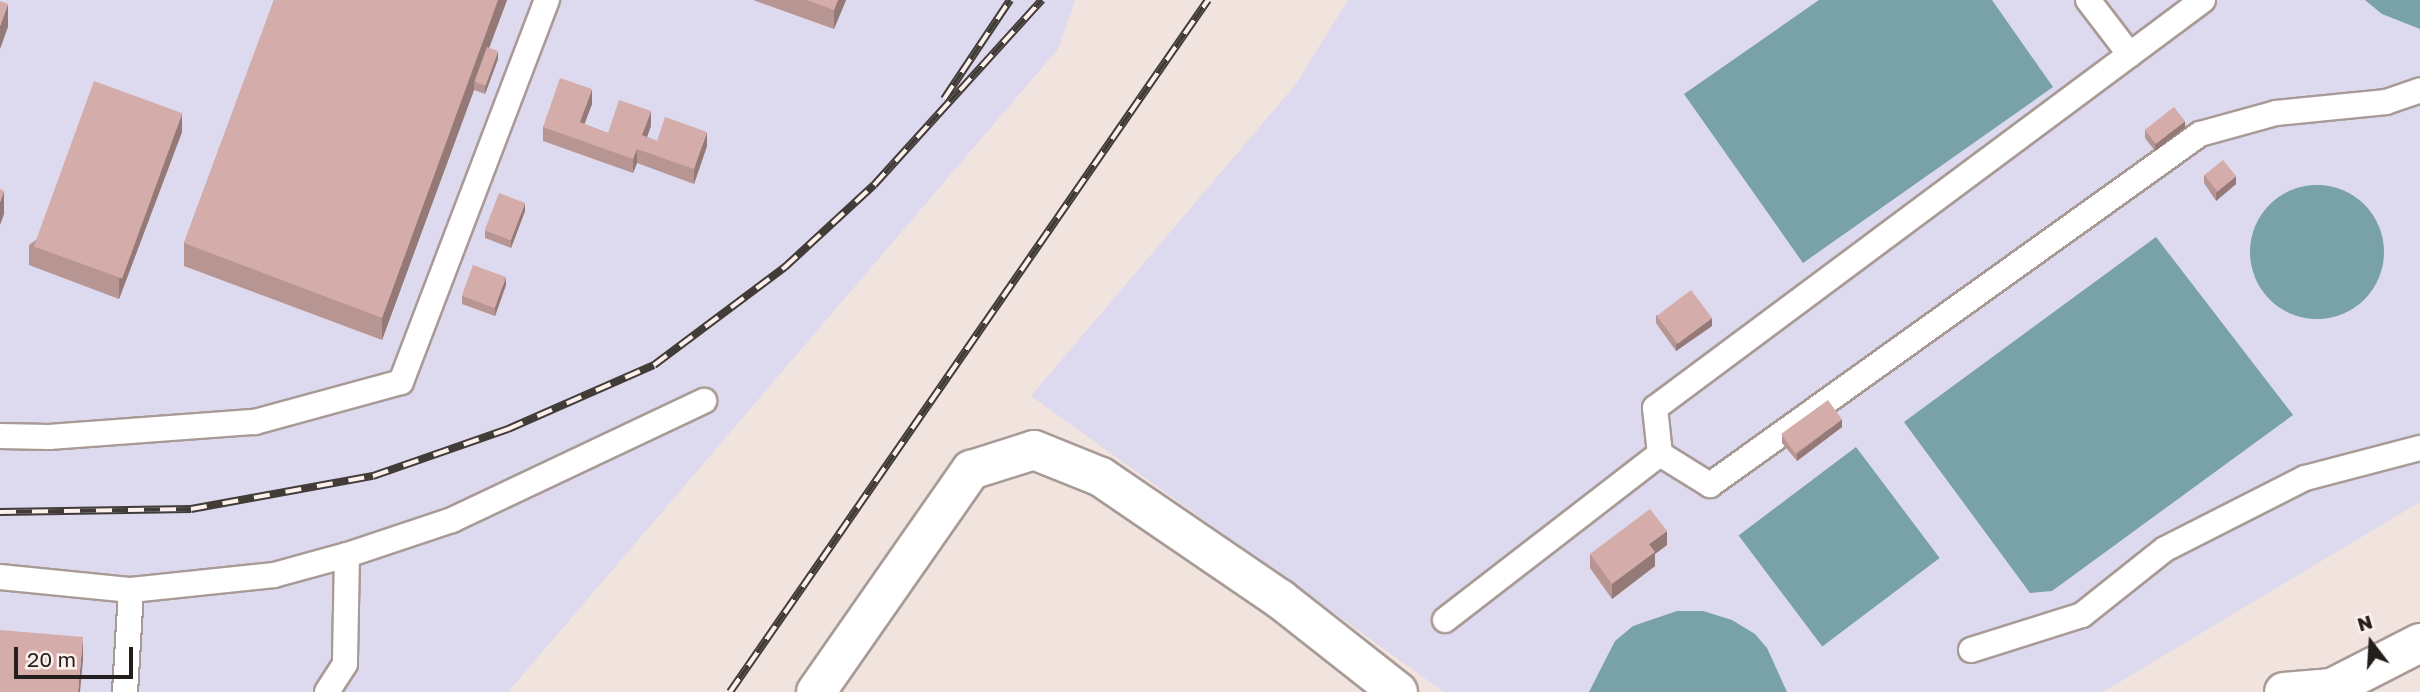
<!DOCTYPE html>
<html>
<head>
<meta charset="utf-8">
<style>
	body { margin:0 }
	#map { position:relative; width:2420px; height:692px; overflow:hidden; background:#f1e3de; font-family:"Golos Text",sans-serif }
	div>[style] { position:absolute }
	.industrial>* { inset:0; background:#ddd9ef }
	.water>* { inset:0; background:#78a2a7; transform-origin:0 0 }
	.round { border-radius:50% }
	.roads { filter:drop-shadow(2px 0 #a89b96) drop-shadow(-2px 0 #a89b96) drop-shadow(0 2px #a89b96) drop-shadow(0 -2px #a89b96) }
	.lane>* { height:24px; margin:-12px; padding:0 12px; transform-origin:12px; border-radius:12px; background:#fff }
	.street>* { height:38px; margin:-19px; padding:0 19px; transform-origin:19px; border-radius:19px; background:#fff }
	.rail>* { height:8px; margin-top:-4px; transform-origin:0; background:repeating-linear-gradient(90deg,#fef0eb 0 16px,#423c39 0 32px); box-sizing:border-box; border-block:2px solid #423c39 }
	.wall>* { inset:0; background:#b69592 }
	.shaded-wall>* { inset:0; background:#947977 }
	.building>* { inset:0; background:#d4adaa; transform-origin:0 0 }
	span { translate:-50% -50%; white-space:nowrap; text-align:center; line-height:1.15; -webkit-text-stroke:7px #fef0eb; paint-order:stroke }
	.north { position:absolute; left:2336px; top:608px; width:70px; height:70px; -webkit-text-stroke:5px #fef0eb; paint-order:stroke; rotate:343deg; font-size:19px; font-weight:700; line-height:28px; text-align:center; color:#241f1d }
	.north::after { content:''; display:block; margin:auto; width:24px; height:32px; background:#241f1d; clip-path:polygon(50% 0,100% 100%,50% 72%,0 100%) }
	.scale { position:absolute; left:14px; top:647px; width:119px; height:32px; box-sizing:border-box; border:4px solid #241f1d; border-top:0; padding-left:9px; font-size:21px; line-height:24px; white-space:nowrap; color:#241f1d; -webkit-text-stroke:5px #fef0eb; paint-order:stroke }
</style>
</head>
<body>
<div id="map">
	<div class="industrial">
		<i style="clip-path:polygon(0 0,1075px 0,1058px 49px,508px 692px,0 692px)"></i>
		<i style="clip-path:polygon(1348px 0,2420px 0,2420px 502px,2103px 692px,1444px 692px,1031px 396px,1296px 84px)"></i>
	</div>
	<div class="water">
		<i style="clip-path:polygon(1819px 0,1992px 0,2053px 87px,1803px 263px,1684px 94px)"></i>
		<i style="clip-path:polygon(2365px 0,2420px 0,2420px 29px,2382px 14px)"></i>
		<i class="round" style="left:2250px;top:185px;width:134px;height:134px"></i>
		<i style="clip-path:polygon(2156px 237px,2293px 415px,2052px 591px,2030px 593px,1904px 422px)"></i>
		<i style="left:1856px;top:447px;width:139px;height:147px;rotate:53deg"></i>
		<i style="clip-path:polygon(1677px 611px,1703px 611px,1732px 620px,1755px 634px,1767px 648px,1787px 692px,1589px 692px,1615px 641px,1633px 626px)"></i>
	</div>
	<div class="roads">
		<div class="lane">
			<i style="left:2088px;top:0;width:69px;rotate:52.6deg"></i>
			<i style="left:2203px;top:0;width:683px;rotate:143.33deg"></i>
			<i style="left:1655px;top:408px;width:46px;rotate:83.8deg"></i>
			<i style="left:1660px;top:454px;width:59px;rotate:31.8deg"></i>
			<i style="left:1710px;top:485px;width:603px;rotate:-35.62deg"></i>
			<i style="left:2200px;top:134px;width:79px;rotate:-15.4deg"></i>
			<i style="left:2276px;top:113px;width:111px;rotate:-5.7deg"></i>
			<i style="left:2386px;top:102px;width:36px;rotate:-19deg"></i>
			<i style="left:0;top:436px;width:49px;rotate:1.2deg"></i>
			<i style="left:49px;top:437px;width:207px;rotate:-4.2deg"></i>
			<i style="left:255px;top:422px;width:151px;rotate:-15.3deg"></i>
			<i style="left:401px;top:382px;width:409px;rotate:-69.1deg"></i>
			<i style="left:347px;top:555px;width:111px;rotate:-18.4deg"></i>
			<i style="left:452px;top:520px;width:279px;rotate:-25.3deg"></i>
			<i style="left:0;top:577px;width:132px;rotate:5.7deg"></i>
			<i style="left:131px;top:590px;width:144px;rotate:-6deg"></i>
			<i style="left:274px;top:575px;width:76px;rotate:-15.3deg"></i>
			<i style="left:347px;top:555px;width:109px;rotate:91.1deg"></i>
			<i style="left:345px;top:664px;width:33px;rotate:123deg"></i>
			<i style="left:1445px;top:620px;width:272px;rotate:-37.7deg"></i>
			<i style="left:1971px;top:650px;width:116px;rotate:-17.5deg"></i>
			<i style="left:2082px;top:615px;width:106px;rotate:-38.5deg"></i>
			<i style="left:2165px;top:549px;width:157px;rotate:-26.9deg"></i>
			<i style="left:2305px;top:478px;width:119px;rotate:-14.6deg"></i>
			<i style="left:125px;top:692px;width:102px;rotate:-86.6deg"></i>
		</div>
		<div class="street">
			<i style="left:816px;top:692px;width:271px;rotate:-55.1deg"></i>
			<i style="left:971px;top:470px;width:66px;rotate:-17.6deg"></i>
			<i style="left:1034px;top:450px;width:72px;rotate:21.9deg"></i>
			<i style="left:1101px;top:477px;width:217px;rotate:34.3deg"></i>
			<i style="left:1280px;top:599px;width:150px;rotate:38.2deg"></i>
			<i style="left:2284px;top:692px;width:48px;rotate:-4.8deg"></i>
			<i style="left:2332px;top:688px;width:99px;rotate:-27.1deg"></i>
		</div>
	</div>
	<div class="rail">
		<i style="left:944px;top:99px;width:119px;rotate:-56.3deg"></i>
		<i style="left:0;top:512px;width:191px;rotate:-0.9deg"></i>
		<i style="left:191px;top:509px;width:185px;rotate:-10.3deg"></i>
		<i style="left:373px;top:476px;width:143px;rotate:-19.2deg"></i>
		<i style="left:508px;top:429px;width:159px;rotate:-23.7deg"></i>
		<i style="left:654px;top:365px;width:164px;rotate:-36.8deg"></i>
		<i style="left:785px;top:267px;width:121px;rotate:-42.7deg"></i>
		<i style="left:874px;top:185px;width:250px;rotate:-47.8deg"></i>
		<i style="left:730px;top:692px;width:841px;rotate:-55.37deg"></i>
	</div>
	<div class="wall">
		<i style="clip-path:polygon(274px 0,507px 0,489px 48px,498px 59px,485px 94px,474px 90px,382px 340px,184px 266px,184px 243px)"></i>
		<i style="clip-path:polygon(753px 0,846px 0,834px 29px)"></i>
		<i style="clip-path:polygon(592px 104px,584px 124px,608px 133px,651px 126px,647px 137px,657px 141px,707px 146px,694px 184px,637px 163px,633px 173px,543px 141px,543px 127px)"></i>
		<i style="clip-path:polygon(2185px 128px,2155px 151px,2145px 138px,2145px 130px)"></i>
		<i style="clip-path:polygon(182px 132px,119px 299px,29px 265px,29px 245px)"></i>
		<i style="clip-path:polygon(2204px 175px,2236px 184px,2216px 201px,2204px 183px)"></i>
		<i style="clip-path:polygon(525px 211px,511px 248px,485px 238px,485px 231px)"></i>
		<i style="clip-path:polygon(506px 285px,495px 316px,462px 304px,462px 296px)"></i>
		<i style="clip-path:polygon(1656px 315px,1712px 326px,1676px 351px,1656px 323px)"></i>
		<i style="clip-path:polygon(1842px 427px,1797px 461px,1782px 443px,1782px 435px)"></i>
		<i style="clip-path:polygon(1667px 545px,1655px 554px,1655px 566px,1612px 599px,1590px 568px,1590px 554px)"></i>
	</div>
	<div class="shaded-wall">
		<i style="clip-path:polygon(498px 0,507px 0,476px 83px,474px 82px,474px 90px,382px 340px,382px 318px)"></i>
		<i style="clip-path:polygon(838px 0,846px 0,834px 29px,834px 10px)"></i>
		<i style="clip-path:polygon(8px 4px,8px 27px,0 49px,0 26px)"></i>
		<i style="clip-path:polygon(498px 51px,498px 59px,485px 94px,485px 86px)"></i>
		<i style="clip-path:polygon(592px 89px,592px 104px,580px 136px,580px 122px)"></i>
		<i style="clip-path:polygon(651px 111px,651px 126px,642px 150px,642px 135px)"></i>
		<i style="clip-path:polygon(182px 113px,182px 132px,119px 299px,119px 280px)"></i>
		<i style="clip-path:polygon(2185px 121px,2185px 128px,2155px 151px,2155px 143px)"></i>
		<i style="clip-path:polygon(707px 132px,707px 146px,694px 184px,694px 169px)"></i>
		<i style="clip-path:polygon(637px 149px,637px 163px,633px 173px,633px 159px)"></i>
		<i style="clip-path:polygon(2236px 176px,2236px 184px,2216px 201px,2216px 193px)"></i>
		<i style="clip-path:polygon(4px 191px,4px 214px,0 225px,0 202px)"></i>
		<i style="clip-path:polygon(525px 203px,525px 211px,511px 248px,511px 240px)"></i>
		<i style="clip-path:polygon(506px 277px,506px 285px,495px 316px,495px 308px)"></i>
		<i style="clip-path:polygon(1712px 318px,1712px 326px,1676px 351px,1676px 344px)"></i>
		<i style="clip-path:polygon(1842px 419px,1842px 427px,1797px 461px,1797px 454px)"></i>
		<i style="clip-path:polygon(1667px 531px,1667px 545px,1655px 554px,1655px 566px,1612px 599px,1612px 584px,1649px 544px)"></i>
		<i style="clip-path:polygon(83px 637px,83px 660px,80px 692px,78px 692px)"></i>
	</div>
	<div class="building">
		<i style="clip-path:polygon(274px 0,498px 0,382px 318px,184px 243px)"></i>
		<i style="clip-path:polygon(807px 0,838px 0,834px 10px)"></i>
		<i style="clip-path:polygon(0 1px,8px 4px,0 26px)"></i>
		<i style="left:487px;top:47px;width:12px;height:37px;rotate:20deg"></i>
		<i style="clip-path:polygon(560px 78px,592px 89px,580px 122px,608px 133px,619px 100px,651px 111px,642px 135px,657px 141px,665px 117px,707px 132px,694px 169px,637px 149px,633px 159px,543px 127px)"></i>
		<i style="left:94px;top:81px;width:94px;height:176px;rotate:20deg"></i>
		<i style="left:2174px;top:107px;width:18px;height:37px;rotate:52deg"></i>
		<i style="left:2223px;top:160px;width:21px;height:24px;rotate:51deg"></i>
		<i style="clip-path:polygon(0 189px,4px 191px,0 202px)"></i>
		<i style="left:499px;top:193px;width:28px;height:40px;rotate:21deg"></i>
		<i style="left:473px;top:265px;width:35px;height:33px;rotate:20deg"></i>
		<i style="left:1691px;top:290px;width:35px;height:43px;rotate:53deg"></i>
		<i style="left:1828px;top:400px;width:24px;height:58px;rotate:54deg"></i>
		<i style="clip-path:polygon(1650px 509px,1667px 531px,1649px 544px,1655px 552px,1612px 584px,1590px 554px)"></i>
		<i style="clip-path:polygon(0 630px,83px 637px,78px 692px,0 692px)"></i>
	</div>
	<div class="north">N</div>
	<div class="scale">20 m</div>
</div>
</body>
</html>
